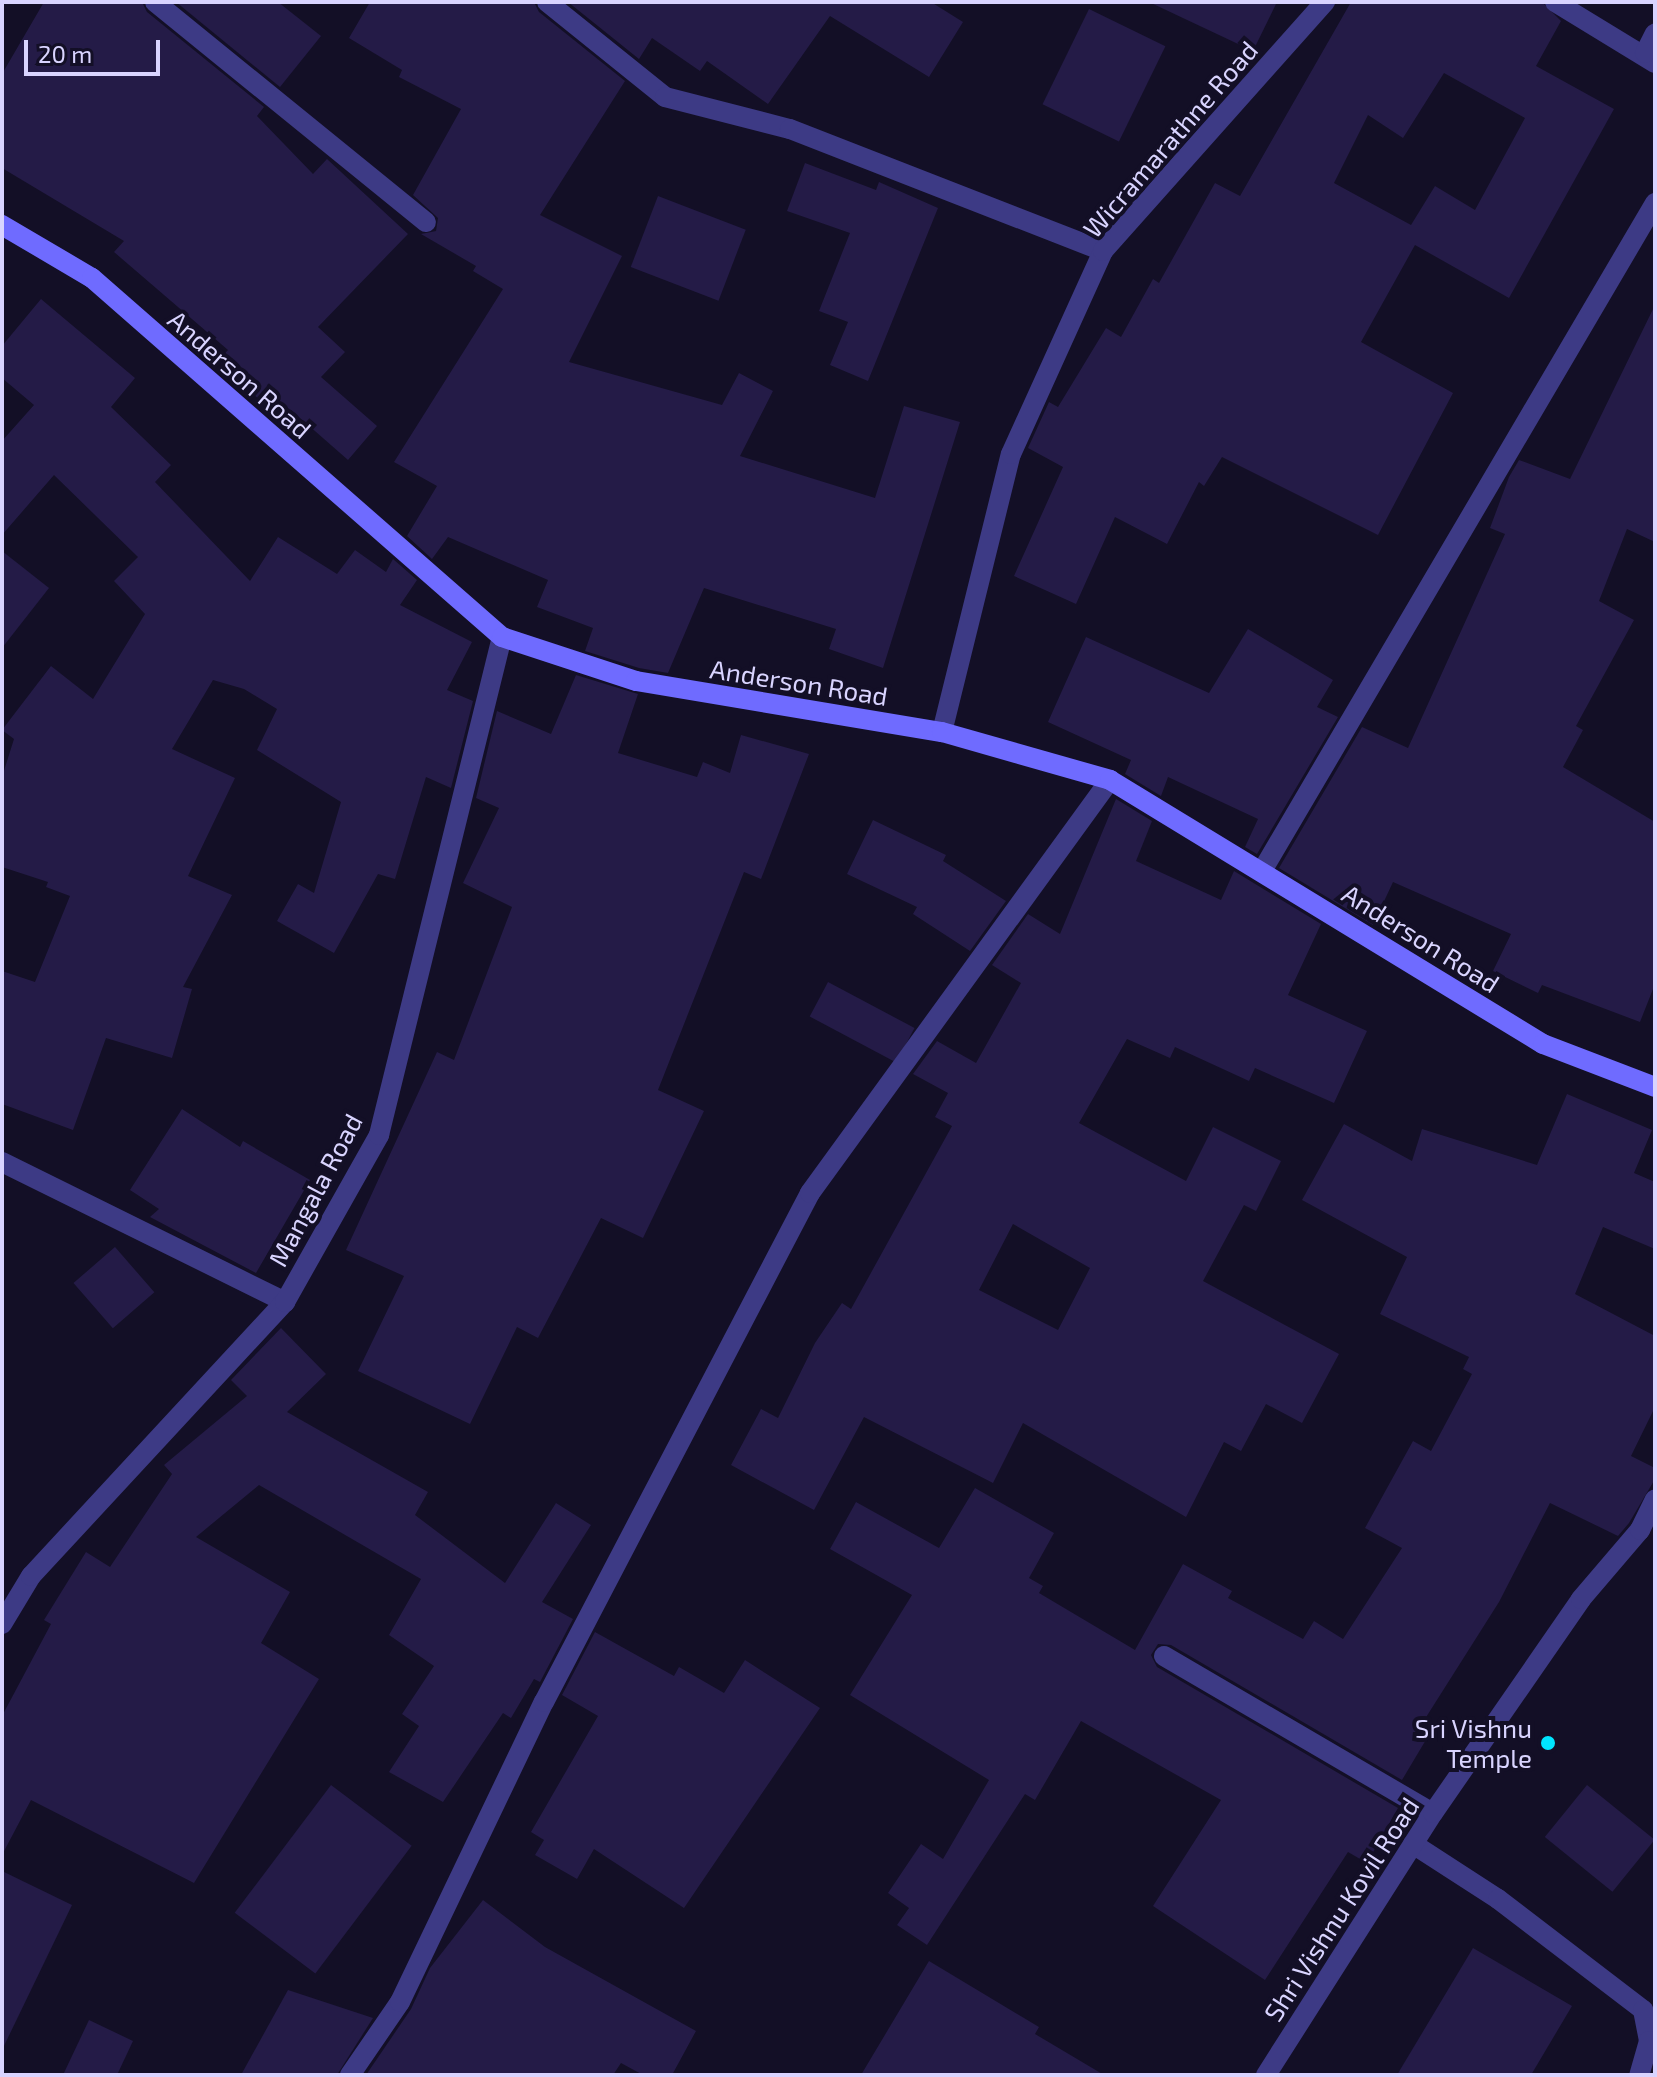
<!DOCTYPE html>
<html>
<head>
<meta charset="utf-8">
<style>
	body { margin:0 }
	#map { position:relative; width:1657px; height:2077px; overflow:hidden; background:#130f26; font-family:"Exo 2",sans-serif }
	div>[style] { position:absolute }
	.building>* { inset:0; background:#241b47; transform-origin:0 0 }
	.street>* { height:20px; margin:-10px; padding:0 10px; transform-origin:10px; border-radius:10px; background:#3d3a85 }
	.secondary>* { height:20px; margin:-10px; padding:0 10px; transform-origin:10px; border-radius:10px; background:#6f6bff }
	.dots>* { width:22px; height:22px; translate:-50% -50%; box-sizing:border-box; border:4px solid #130f26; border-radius:50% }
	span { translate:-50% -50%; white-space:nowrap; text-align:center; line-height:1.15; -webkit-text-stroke:8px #130f26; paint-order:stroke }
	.street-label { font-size:26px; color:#d9d4ff }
	.poi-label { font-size:26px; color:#d9d4ff }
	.right { translate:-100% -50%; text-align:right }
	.frame { position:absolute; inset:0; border:4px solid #d9d4ff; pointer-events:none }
	.scale { position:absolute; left:24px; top:40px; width:136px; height:36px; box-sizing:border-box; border:4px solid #d9d4ff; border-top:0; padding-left:10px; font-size:24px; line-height:28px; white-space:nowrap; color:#d9d4ff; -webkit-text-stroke:6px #130f26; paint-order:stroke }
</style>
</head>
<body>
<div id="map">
	<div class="building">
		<i style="clip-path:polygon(44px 2px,142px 2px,147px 12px,264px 107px,257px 116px,313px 174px,327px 159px,408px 234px,318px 327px,345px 352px,321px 377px,377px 426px,348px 460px,291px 410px,281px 420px,218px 361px,228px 350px,114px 252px,124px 241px,2px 168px,2px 74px)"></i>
		<i style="clip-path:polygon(176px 2px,278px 2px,321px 36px,280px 87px)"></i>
		<i style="clip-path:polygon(370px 2px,534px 2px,539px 12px,625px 81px,540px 215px,622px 256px,569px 362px,722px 405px,739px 373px,773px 391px,740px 456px,875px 498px,904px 406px,960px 422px,883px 668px,829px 649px,836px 629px,704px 588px,668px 673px,639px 668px,585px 651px,593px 628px,537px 607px,548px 580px,448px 537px,432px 559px,407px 536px,437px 486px,394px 462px,503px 289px,473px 271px,476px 266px,421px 234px,436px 231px,438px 218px,413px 195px,461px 109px,399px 77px,402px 70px,349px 38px)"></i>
		<i style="clip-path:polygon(568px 2px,931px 2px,963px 22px,929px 77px,830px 16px,768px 104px,707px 61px,700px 71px,652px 38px,639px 59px)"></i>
		<i style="clip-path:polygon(1149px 2px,1277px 2px,1253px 51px)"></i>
		<i style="clip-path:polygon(evenodd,1351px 2px,1542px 2px,1561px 21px,1536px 66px,1614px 109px,1509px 298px,1415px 245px,1361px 342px,1453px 393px,1378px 535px,1222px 457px,1204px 486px,1199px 482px,1167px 544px,1115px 517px,1076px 604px,1014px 576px,1063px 467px,1028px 448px,1049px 402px,1058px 407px,1106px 328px,1121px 337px,1153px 279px,1159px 283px,1215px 183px,1240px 196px,1351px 2px,1444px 73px,1525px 118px,1475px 210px,1435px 186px,1411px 225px,1334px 183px,1368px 115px,1403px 138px,1444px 73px)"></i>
		<i style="left:1089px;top:9px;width:85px;height:106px;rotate:26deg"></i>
		<i style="clip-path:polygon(805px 163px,876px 190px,879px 182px,938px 208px,868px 381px,830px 365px,848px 322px,819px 311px,850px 233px,787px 211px)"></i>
		<i style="left:658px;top:196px;width:94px;height:76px;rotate:21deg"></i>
		<i style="clip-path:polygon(41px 299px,135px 378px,111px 407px,171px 465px,155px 482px,250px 581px,278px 537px,337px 574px,355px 550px,386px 572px,393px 559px,417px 580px,400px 605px,472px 642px,447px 690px,473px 701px,451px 788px,426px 777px,395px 879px,378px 874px,334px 953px,277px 921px,298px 884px,314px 893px,341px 802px,257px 750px,277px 709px,244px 689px,213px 680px,172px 749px,235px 778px,188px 876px,232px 895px,183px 987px,192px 989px,172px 1058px,106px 1038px,73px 1130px,2px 1104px,2px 971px,35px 982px,70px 896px,46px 887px,48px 882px,2px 867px,2px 777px,14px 739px,2px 730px,51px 666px,93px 699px,145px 614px,114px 581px,138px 557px,54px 475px,2px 535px,2px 441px,34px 405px,2px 378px,2px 346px)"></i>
		<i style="clip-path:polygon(1655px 305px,1655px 542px,1627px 529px,1599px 601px,1634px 620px,1576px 726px,1583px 730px,1563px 767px,1655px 822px,1655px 984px,1640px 1022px,1542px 985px,1538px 993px,1493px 971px,1511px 934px,1393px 882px,1373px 925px,1279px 868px,1362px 727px,1408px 748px,1505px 534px,1490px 528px,1509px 477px,1519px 460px,1570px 479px)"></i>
		<i style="clip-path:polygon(2px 551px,49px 588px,2px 648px)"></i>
		<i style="clip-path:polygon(1248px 629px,1333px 680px,1317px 707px,1338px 717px,1257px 854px,1245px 847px,1258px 819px,1168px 777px,1161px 796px,1125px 774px,1131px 760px,1048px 722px,1086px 637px,1209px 693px)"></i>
		<i style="clip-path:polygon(576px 675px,638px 694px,618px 753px,697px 777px,703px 762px,730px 773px,741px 735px,809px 754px,761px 879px,744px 872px,658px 1090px,704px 1111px,643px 1238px,601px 1218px,538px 1338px,517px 1327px,470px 1424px,358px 1371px,404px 1276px,346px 1250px,437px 1052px,454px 1060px,512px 907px,463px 883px,499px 808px,476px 798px,497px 711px,551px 734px)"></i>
		<i style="clip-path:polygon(evenodd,1116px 799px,1152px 821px,1136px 861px,1221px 900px,1234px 871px,1321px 924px,1288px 995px,1367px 1031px,1334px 1103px,1255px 1068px,1249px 1081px,1175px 1047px,1170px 1058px,1127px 1039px,1079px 1123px,1186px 1181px,1213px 1127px,1281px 1161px,1256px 1211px,1244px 1205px,1203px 1281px,1339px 1354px,1302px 1423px,1266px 1404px,1241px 1451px,1224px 1442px,1186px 1517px,1023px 1423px,993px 1483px,864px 1417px,814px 1510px,731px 1465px,761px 1409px,778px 1418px,815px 1343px,842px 1303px,851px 1309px,952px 1126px,935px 1117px,948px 1093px,913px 1074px,937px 1041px,976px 1063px,1021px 983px,992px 965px,1028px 914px,1060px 934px,1116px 799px,1013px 1224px,1090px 1268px,1058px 1330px,979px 1290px,1013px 1224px)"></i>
		<i style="clip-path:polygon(873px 820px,946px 855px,943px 861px,1006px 901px,970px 951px,913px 914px,917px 907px,847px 874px)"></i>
		<i style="left:828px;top:982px;width:98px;height:39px;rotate:28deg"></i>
		<i style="clip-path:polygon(1567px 1094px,1652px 1130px,1634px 1173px,1655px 1182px,1655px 1249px,1603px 1227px,1575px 1294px,1655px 1336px,1655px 1407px,1631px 1456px,1655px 1468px,1655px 1479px,1629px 1523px,1618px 1536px,1550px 1503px,1499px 1602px,1423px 1722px,1433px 1728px,1402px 1780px,1171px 1645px,1158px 1644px,1151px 1655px,1157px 1667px,1398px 1808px,1367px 1863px,1348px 1852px,1265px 1980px,1153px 1906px,1221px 1800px,1081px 1721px,1035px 1800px,1025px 1794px,927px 1945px,897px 1925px,909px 1908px,888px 1893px,921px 1844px,943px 1859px,989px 1780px,850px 1695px,912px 1595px,830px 1549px,856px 1502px,939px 1548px,975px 1488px,1054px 1533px,1029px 1578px,1043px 1586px,1039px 1593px,1135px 1650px,1183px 1564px,1232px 1591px,1228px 1598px,1303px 1639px,1314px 1621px,1343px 1639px,1402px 1548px,1365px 1528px,1413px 1441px,1431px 1451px,1472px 1374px,1463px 1369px,1469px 1357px,1380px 1314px,1407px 1257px,1302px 1200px,1344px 1124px,1412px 1161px,1422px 1129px,1537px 1165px)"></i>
		<i style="clip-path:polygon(182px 1109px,240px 1147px,243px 1141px,310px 1180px,256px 1273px,150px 1217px,159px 1209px,130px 1190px)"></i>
		<i style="left:115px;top:1247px;width:60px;height:55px;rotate:49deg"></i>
		<i style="clip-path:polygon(281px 1328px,326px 1374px,287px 1412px,428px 1492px,415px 1515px,505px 1583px,556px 1503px,591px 1525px,542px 1602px,573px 1619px,540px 1682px,534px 1679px,511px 1718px,503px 1713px,443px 1802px,389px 1772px,419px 1726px,402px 1714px,434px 1666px,389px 1635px,421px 1579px,259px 1485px,196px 1537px,290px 1592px,261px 1643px,319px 1679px,194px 1883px,31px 1800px,2px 1855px,2px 1716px,51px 1624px,44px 1620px,86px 1552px,110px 1567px,172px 1474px,164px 1465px,247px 1396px,231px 1380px)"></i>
		<i style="clip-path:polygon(595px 1632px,674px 1676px,679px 1667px,724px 1693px,745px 1660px,820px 1708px,684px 1908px,594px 1849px,577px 1879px,535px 1855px,544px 1840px,531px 1832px,598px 1716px,562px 1695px)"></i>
		<i style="left:331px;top:1785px;width:101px;height:160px;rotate:37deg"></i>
		<i style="left:1587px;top:1785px;width:87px;height:67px;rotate:39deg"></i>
		<i style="clip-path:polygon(2px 1871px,72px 1905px,2px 2050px)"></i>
		<i style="clip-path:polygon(483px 1900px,545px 1947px,696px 2031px,672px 2075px,643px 2075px,621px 2063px,613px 2075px,366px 2075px,411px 2009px,430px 1968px)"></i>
		<i style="clip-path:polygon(1473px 1948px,1572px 2006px,1531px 2075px,1397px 2075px)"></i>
		<i style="clip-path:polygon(929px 1961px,1039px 2027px,1035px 2034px,1104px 2075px,861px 2075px)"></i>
		<i style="clip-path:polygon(288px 1990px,373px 2018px,337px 2075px,241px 2075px)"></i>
		<i style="clip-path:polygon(89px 2020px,133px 2041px,117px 2075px,63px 2075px)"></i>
	</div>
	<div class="street">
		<i style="left:155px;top:2px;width:349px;rotate:39.1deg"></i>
		<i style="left:547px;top:2px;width:151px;rotate:38.8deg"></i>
		<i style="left:665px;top:97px;width:129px;rotate:14.4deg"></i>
		<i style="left:790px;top:129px;width:336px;rotate:21.3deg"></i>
		<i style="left:1555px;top:2px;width:117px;rotate:31.4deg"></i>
		<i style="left:1645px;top:53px;width:22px;rotate:-63deg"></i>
		<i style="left:942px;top:732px;width:286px;rotate:-76.1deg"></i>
		<i style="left:1011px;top:454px;width:223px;rotate:-65.6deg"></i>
		<i style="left:1103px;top:251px;width:334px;rotate:-48.3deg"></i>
		<i style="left:1262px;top:871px;width:775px;rotate:-59.53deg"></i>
		<i style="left:2px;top:1162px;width:316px;rotate:26.3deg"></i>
		<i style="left:2px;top:1624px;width:56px;rotate:-58.9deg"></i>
		<i style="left:31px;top:1576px;width:374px;rotate:-47.2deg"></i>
		<i style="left:285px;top:1302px;width:192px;rotate:-60.6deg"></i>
		<i style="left:379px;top:1135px;width:513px;rotate:-76.13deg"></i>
		<i style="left:1164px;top:1656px;width:311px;rotate:30.3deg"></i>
		<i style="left:1413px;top:1844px;width:101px;rotate:32.9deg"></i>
		<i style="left:1498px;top:1899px;width:183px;rotate:37.4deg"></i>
		<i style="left:1643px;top:2010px;width:32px;rotate:79deg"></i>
		<i style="left:1649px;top:2041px;width:35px;rotate:106deg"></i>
		<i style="left:350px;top:2075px;width:88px;rotate:-55.6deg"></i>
		<i style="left:400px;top:2002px;width:333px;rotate:-64.4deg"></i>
		<i style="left:544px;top:1702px;width:574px;rotate:-62.41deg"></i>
		<i style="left:810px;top:1193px;width:510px;rotate:-54.01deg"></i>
		<i style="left:1266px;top:2075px;width:311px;rotate:-57.5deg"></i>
		<i style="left:1433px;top:1813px;width:260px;rotate:-55.3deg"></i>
		<i style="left:1581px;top:1599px;width:91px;rotate:-49.5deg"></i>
		<i style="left:1640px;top:1530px;width:34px;rotate:-64deg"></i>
	</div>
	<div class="secondary">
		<i style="left:2px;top:225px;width:104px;rotate:30.5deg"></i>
		<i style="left:92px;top:278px;width:545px;rotate:41.21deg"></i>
		<i style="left:502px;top:637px;width:141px;rotate:18.2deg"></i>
		<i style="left:636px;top:681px;width:310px;rotate:9.5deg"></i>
		<i style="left:942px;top:732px;width:175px;rotate:15.9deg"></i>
		<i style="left:1110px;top:780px;width:507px;rotate:31.37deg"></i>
		<i style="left:1543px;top:1044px;width:120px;rotate:21deg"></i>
	</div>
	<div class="dots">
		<i style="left:1548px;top:1743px;background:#00e5ff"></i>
	</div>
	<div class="street-label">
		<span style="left:1170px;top:139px;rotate:-49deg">Wicramarathne Road</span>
		<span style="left:240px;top:374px;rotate:41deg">Anderson Road</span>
		<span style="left:799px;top:682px;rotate:9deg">Anderson Road</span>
		<span style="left:1421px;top:938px;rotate:32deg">Anderson Road</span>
		<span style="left:315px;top:1190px;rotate:-62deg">Mangala Road</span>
		<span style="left:1341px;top:1909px;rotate:-57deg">Shri Vishnu Kovil Road</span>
	</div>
	<div class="poi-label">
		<span class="right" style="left:1532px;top:1743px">Sri Vishnu<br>Temple</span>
	</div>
	<div class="frame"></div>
	<div class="scale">20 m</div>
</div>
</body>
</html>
